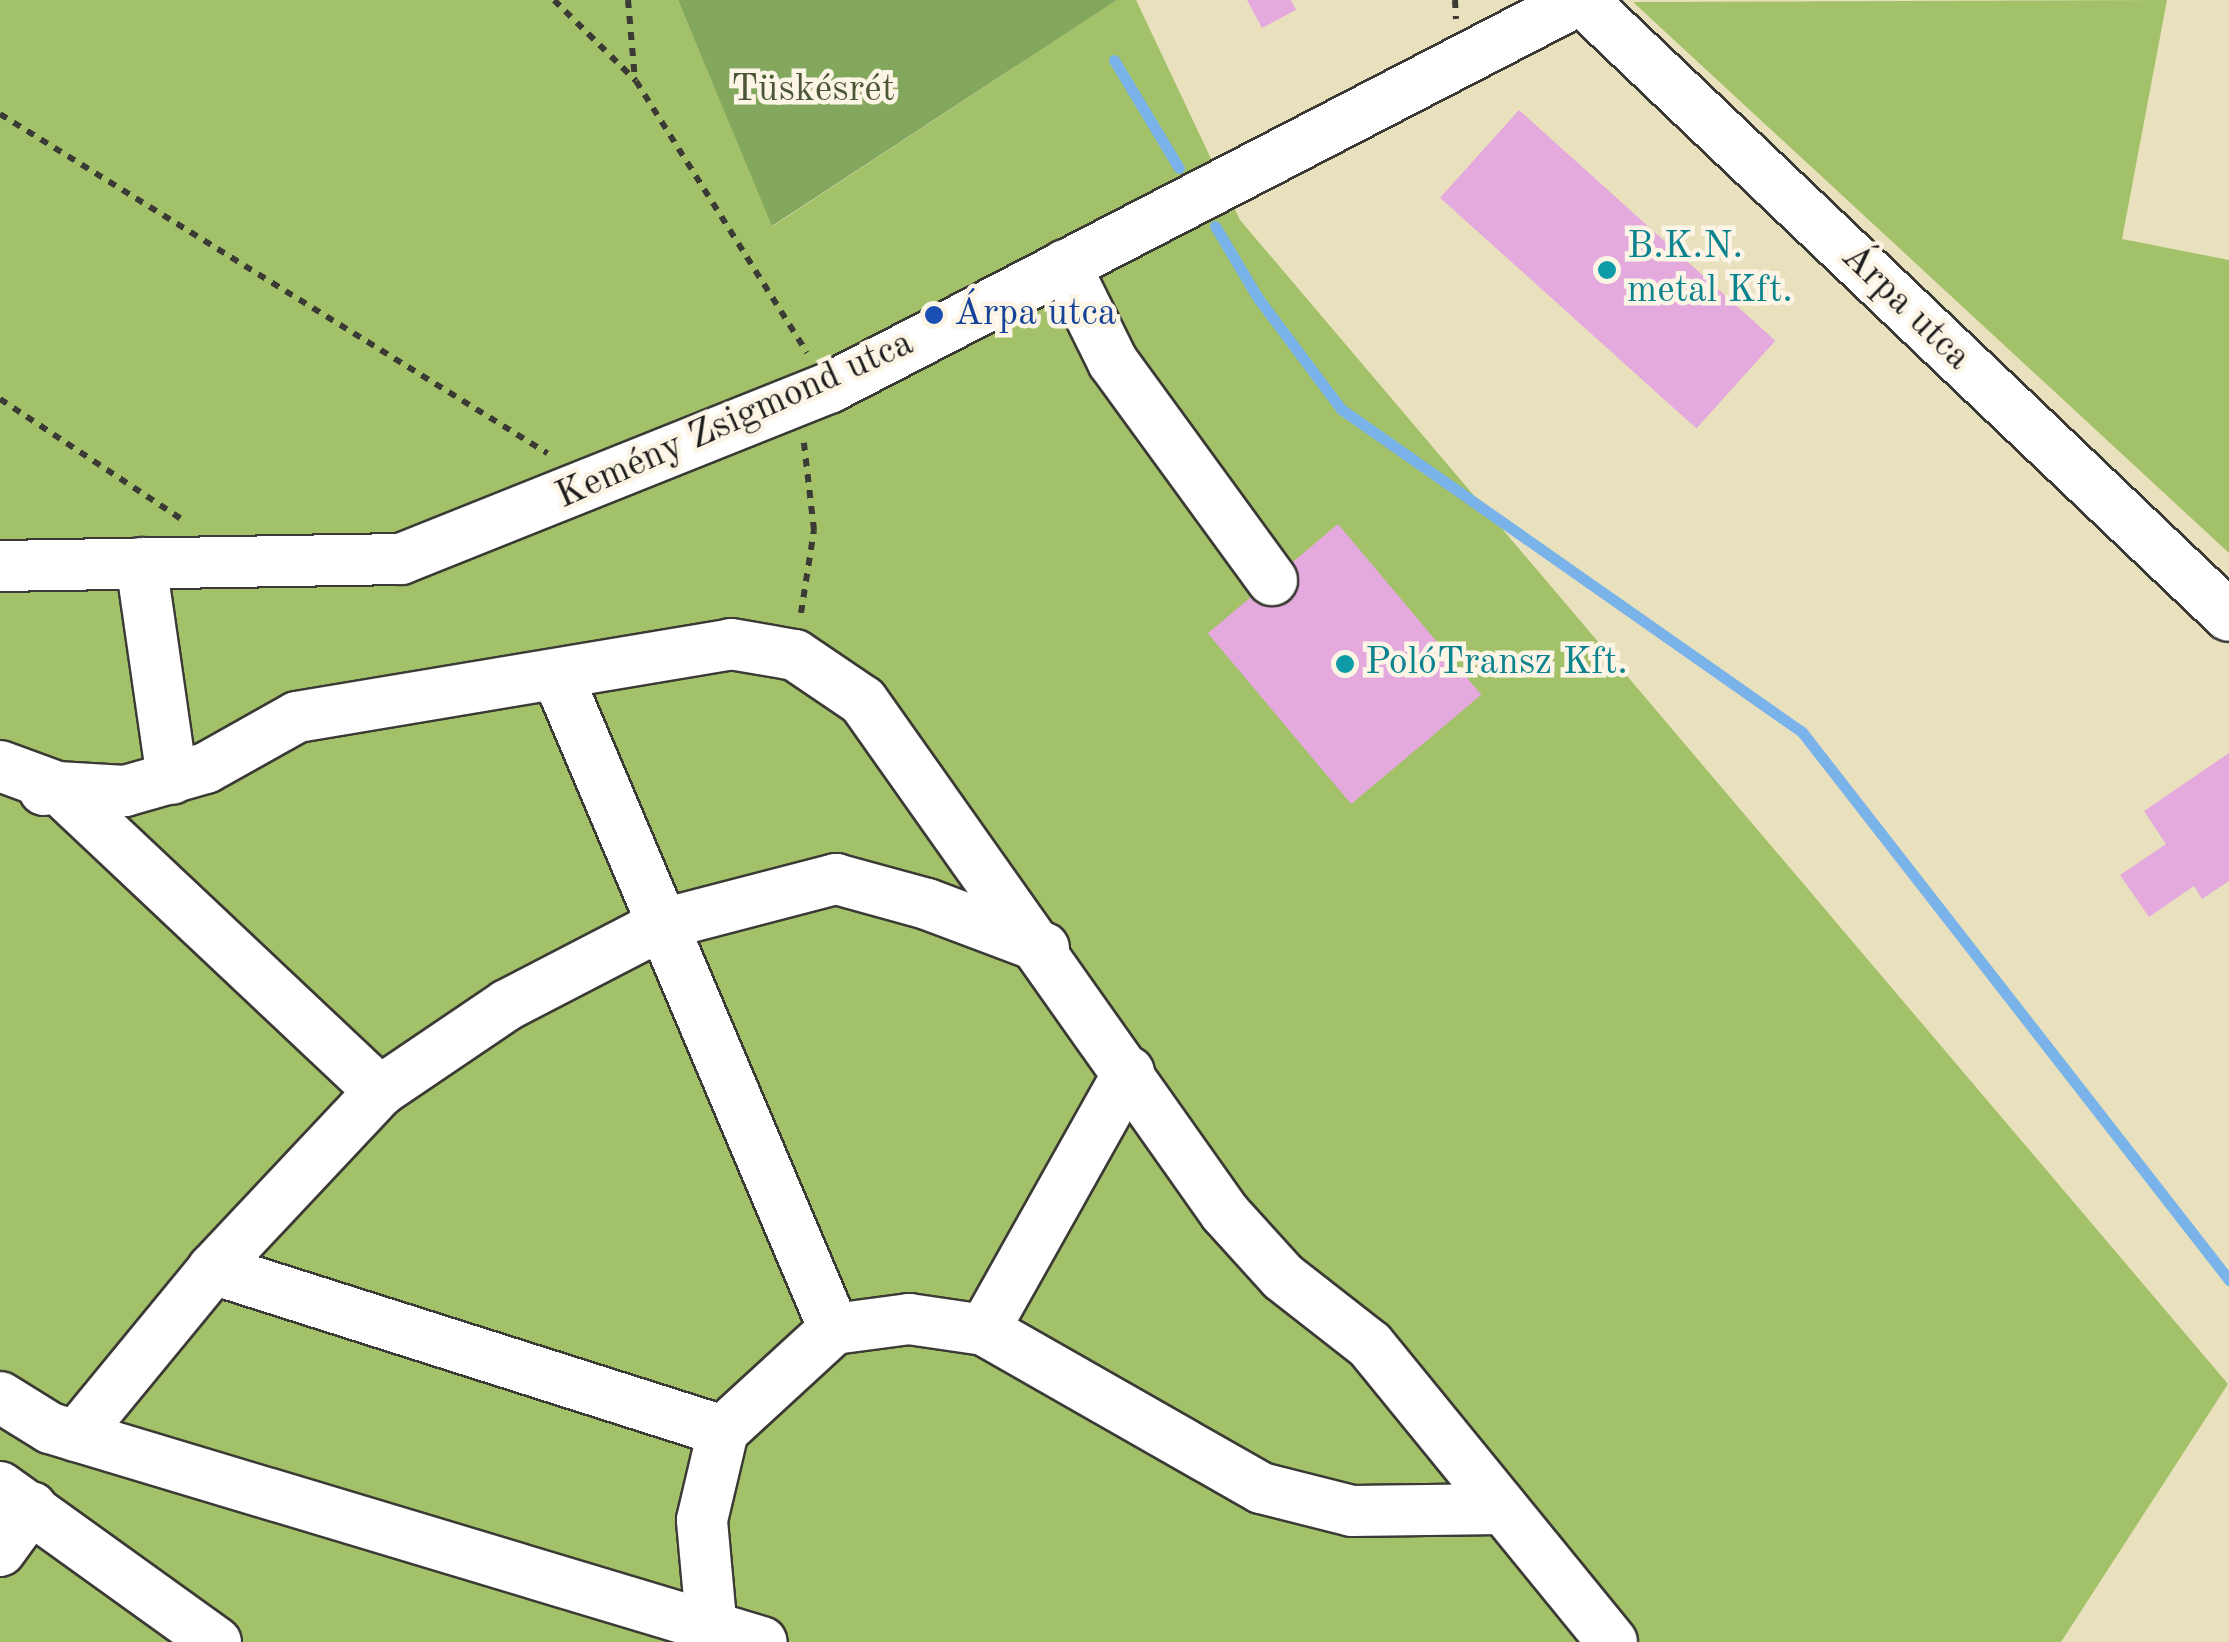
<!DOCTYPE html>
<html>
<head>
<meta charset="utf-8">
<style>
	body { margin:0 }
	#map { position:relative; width:2229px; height:1642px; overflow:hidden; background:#e9e1bd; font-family:"Old Standard TT",serif }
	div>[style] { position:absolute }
	.green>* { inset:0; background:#a3c169 }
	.forest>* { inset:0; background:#82a75d }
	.stream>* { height:11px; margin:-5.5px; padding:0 5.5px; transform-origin:5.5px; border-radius:5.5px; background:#79b3ea }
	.building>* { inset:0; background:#e4aadd; transform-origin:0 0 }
	.path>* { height:6px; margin-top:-3px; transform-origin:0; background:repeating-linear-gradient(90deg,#3b3a34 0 8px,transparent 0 16px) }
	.roads { filter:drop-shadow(2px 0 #3b3a34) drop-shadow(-2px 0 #3b3a34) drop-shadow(0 2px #3b3a34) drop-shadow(0 -2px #3b3a34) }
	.minor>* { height:50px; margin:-25px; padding:0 25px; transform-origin:25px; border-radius:25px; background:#fff }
	.dots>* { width:28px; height:28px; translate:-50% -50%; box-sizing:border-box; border:5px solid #fcf5e5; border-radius:50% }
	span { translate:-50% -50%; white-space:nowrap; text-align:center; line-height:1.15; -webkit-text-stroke:9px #fcf5e5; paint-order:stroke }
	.park-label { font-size:38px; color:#4b5637 }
	.culture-label { font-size:38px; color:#0d838f }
	.left { translate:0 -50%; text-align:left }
	.street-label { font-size:38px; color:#1c1c1c }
	.transit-label { font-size:38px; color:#164399 }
</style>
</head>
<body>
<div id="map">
	<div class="green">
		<i style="clip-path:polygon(0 0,678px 0,773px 226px,1117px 0,1136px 0,1240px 220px,2228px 1384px,2061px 1642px,0 1642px)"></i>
		<i style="clip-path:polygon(2167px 0,2122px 239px,2229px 260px,2229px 553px,1633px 2px)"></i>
	</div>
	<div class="forest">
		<i style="clip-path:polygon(678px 0,1117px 0,772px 226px)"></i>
	</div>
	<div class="stream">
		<i style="left:1114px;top:60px;width:126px;rotate:59deg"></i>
		<i style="left:1215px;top:226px;width:84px;rotate:59.2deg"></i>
		<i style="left:1258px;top:298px;width:139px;rotate:53.2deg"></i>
		<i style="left:1341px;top:409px;width:563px;rotate:35.02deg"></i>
		<i style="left:1802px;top:732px;width:695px;rotate:52.07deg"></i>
	</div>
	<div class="building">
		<i style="clip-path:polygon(1247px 0,1291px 0,1296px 10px,1262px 28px)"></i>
		<i style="left:1519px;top:110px;width:345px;height:118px;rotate:42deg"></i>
		<i style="left:1338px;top:524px;width:223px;height:170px;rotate:50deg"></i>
		<i style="clip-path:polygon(2229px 753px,2229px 881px,2202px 899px,2194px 886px,2149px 917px,2120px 875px,2166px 844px,2144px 811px)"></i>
	</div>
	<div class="path">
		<i style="left:554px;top:0;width:115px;rotate:44.6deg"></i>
		<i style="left:636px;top:81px;width:321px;rotate:57.8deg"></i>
		<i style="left:628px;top:0;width:80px;rotate:85deg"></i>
		<i style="left:1455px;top:0;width:19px;rotate:87deg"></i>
		<i style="left:0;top:114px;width:644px;rotate:31.79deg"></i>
		<i style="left:0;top:399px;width:219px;rotate:33.5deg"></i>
		<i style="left:801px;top:613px;width:84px;rotate:-81.1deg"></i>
		<i style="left:814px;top:530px;width:88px;rotate:-96.6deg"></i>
	</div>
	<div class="roads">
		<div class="minor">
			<i style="left:1582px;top:0;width:893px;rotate:43.59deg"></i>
			<i style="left:1065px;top:265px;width:108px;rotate:63.7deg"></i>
			<i style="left:1113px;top:362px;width:270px;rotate:53.9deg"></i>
			<i style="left:141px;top:563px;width:218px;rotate:81.8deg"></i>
			<i style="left:0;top:566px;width:401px;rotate:-1deg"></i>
			<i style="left:401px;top:559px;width:461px;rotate:-21.8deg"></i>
			<i style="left:829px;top:388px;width:844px;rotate:-27.35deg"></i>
			<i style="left:557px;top:675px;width:710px;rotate:67.05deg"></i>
			<i style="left:0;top:766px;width:61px;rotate:20.2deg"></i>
			<i style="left:57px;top:787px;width:68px;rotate:3.4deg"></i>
			<i style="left:125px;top:791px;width:84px;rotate:-15.9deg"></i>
			<i style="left:206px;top:768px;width:104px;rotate:-29.3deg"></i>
			<i style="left:297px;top:717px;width:440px;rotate:-9.5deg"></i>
			<i style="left:731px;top:644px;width:65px;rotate:9.8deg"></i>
			<i style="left:795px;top:655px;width:82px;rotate:34.1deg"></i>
			<i style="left:863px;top:701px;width:627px;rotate:54.74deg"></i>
			<i style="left:1225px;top:1213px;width:86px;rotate:47.8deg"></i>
			<i style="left:1283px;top:1277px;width:110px;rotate:38deg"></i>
			<i style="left:1370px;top:1345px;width:383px;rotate:50.8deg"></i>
			<i style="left:44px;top:790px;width:13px;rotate:-13deg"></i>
			<i style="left:57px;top:787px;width:444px;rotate:43.3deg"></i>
			<i style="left:213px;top:1269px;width:535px;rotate:17.62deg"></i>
			<i style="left:984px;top:1330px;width:296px;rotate:-60.7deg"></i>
			<i style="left:0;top:1397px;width:59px;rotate:31.8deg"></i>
			<i style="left:50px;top:1428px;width:743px;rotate:16.73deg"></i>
			<i style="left:76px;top:1436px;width:216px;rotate:-50.6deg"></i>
			<i style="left:213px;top:1269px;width:244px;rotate:-46.8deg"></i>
			<i style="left:380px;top:1091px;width:153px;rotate:-34.1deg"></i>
			<i style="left:507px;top:1005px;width:176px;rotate:-27.4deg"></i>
			<i style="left:663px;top:924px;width:179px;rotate:-14.6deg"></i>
			<i style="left:836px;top:879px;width:94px;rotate:15.4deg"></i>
			<i style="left:927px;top:904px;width:125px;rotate:20.6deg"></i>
			<i style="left:0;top:1487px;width:266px;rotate:35.7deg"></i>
			<i style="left:0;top:1551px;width:54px;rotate:-54deg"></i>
			<i style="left:713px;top:1642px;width:122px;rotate:-95.2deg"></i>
			<i style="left:702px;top:1520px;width:91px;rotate:-76.7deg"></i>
			<i style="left:723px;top:1431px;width:151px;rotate:-42.6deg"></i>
			<i style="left:834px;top:1329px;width:76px;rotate:-7.6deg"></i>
			<i style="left:909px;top:1319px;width:76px;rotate:8.3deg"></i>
			<i style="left:984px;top:1330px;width:319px;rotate:29.7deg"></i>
			<i style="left:1261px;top:1488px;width:94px;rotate:14.2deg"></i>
			<i style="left:1352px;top:1511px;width:150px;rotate:-0.8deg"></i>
		</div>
	</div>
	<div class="dots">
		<i style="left:1607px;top:270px;background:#0f9aa8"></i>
		<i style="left:934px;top:315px;background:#1a4fb4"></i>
		<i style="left:1345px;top:664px;background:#0f9aa8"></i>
	</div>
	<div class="park-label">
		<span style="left:813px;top:91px">Tüskésrét</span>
	</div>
	<div class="culture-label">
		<span class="left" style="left:1627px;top:270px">B.K.N.<br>metal Kft.</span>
		<span class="left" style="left:1365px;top:664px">PolóTransz Kft.</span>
	</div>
	<div class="street-label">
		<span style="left:1905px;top:308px;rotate:44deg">Árpa utca</span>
		<span style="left:735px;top:421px;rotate:-24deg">Kemény Zsigmond utca</span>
	</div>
	<div class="transit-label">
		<span class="left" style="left:954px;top:315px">Árpa utca</span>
	</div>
</div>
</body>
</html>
